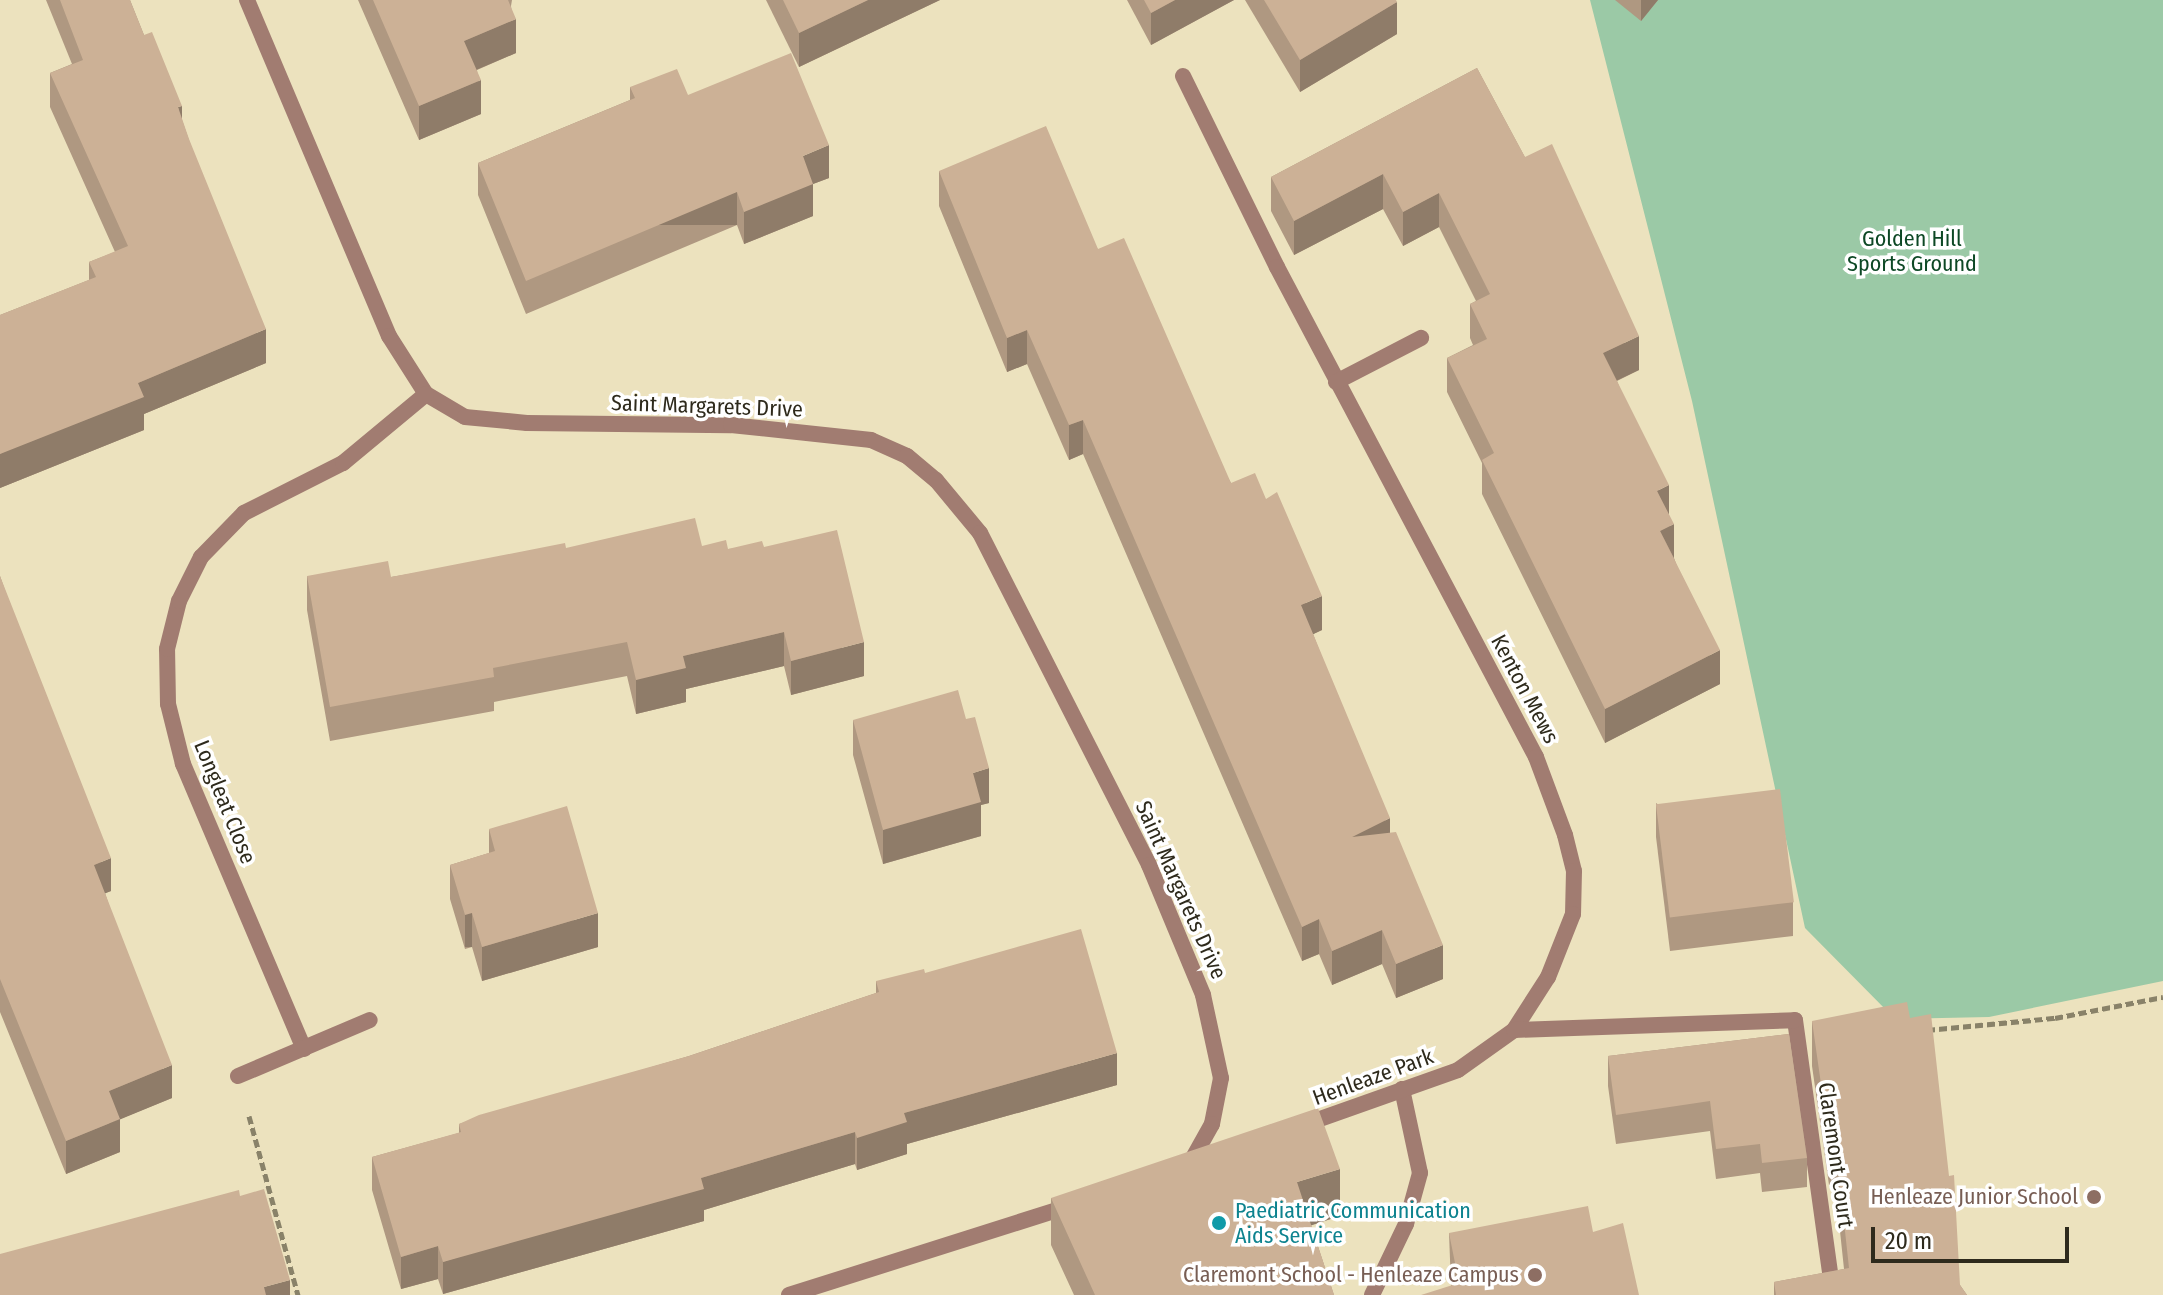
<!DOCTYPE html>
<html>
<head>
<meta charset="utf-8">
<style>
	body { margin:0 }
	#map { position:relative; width:2163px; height:1295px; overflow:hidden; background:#ece2be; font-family:"Fira Sans Condensed",sans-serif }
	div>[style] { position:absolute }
	.green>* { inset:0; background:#9bc9a6 }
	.path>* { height:5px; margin-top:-2.5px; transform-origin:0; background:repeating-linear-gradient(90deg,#898269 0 8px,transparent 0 12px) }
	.lane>* { height:16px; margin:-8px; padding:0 8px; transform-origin:8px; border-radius:8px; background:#a17c71 }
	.street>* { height:16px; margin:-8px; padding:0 8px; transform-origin:8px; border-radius:8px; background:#a17c71 }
	.wall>* { inset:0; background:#af9881 }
	.shaded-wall>* { inset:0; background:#8f7c69; transform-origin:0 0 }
	.building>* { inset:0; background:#ccb196; transform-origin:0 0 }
	.dots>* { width:22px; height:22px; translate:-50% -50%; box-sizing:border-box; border:4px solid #fff; border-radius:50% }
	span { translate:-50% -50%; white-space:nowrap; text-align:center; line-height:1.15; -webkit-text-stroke:7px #fff; paint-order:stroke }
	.park-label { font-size:22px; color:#0d4825 }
	.street-label { font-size:22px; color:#2e2a1c }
	.education-label { font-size:22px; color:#785e54 }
	.right { translate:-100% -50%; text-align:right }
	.culture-label { font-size:22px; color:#0d838f }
	.left { translate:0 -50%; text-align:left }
	.scale { position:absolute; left:1871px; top:1227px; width:198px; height:36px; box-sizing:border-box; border:4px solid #2e2a1c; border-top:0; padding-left:10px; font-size:24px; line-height:28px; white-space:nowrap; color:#2e2a1c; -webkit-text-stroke:6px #fff; paint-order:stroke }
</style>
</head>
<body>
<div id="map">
	<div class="green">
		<i style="clip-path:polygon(1590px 0,2163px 0,2163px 981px,1989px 1017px,1895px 1019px,1805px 928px,1692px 401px)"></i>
	</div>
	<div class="path">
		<i style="left:1927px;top:1030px;width:129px;rotate:-5.4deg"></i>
		<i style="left:2055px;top:1018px;width:110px;rotate:-11deg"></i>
		<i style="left:249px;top:1116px;width:186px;rotate:74.7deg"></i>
	</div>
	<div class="lane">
		<i style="left:1183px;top:76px;width:213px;rotate:63.8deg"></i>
		<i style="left:1795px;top:1020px;width:278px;rotate:82.1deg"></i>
		<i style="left:1372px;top:1295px;width:79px;rotate:-64.4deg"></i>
		<i style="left:1406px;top:1224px;width:53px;rotate:-74.6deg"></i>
		<i style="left:1420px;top:1173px;width:86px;rotate:-102.1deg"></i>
	</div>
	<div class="street">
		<i style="left:247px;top:0;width:365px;rotate:67.1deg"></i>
		<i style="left:389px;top:336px;width:69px;rotate:57.5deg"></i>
		<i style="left:426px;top:394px;width:45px;rotate:30.5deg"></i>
		<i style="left:465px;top:417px;width:62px;rotate:5.5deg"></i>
		<i style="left:527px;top:423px;width:204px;rotate:0.6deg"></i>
		<i style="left:731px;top:425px;width:141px;rotate:6.1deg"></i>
		<i style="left:871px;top:440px;width:39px;rotate:24deg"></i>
		<i style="left:907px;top:456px;width:38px;rotate:40deg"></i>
		<i style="left:936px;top:480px;width:69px;rotate:50.3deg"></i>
		<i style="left:980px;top:533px;width:373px;rotate:63deg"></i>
		<i style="left:1149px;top:865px;width:141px;rotate:67.4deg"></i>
		<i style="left:1203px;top:995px;width:85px;rotate:77.8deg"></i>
		<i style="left:1221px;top:1078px;width:47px;rotate:101.1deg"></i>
		<i style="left:1212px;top:1124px;width:49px;rotate:119.2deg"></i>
		<i style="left:1277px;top:267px;width:554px;rotate:62.14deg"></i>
		<i style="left:1536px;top:757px;width:83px;rotate:69.6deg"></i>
		<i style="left:1565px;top:835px;width:37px;rotate:76deg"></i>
		<i style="left:1574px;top:871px;width:43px;rotate:91.3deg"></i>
		<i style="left:1573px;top:914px;width:68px;rotate:111.6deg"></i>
		<i style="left:1548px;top:977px;width:63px;rotate:122.7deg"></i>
		<i style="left:1336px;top:382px;width:96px;rotate:-27.4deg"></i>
		<i style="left:304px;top:1049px;width:310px;rotate:-113deg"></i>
		<i style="left:183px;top:764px;width:62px;rotate:-104deg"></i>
		<i style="left:168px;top:704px;width:55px;rotate:-91deg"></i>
		<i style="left:167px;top:649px;width:49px;rotate:-76deg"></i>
		<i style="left:179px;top:601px;width:49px;rotate:-63.4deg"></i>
		<i style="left:201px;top:557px;width:62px;rotate:-45.7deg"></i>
		<i style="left:244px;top:513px;width:111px;rotate:-26.8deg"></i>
		<i style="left:343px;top:463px;width:108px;rotate:-39.7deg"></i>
		<i style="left:238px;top:1076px;width:143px;rotate:-23deg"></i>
		<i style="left:1303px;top:1125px;width:164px;rotate:-19.5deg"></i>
		<i style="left:1458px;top:1070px;width:69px;rotate:-35.5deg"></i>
		<i style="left:1514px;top:1030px;width:281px;rotate:-2deg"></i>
		<i style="left:789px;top:1295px;width:294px;rotate:-17.6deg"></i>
	</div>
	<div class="wall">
		<i style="clip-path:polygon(46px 0,130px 0,144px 35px,182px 120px,266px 363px,144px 414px,144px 430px,0 488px,0 315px,89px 280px,89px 262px,115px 252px,50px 107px,50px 73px,72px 64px)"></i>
		<i style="clip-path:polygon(358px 0,512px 0,511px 6px,516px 53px,477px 70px,481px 114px,419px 140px)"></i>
		<i style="clip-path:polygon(766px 0,940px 0,799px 67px)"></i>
		<i style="clip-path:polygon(1127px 0,1234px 0,1151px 45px)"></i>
		<i style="clip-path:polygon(1245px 0,1396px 0,1397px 34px,1300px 92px)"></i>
		<i style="clip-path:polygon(1615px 0,1658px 0,1641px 21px)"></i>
		<i style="clip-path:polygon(1477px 68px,1639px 370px,1617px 381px,1669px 515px,1674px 558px,1720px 684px,1605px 743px,1482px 494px,1482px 463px,1447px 392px,1447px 358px,1473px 345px,1470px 338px,1470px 304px,1476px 301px,1439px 227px,1403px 246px,1383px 209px,1294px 255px,1271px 211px,1271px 177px)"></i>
		<i style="clip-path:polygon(630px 87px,688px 95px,829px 178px,813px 184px,813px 216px,744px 244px,737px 225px,526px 314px,478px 195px,478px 163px,630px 100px)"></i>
		<i style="clip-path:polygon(939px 171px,1098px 249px,1231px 483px,1322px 630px,1313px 634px,1390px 833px,1443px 979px,1396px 998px,1382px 964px,1332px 985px,1319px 954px,1302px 961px,1083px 454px,1069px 460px,1027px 364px,1007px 372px,939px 206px)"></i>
		<i style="clip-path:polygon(764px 547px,864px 676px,791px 695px,784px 666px,686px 689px,686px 702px,636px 714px,627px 676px,494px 702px,494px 711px,330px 741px,307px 610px,307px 576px,391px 577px,566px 548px,728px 549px)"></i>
		<i style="clip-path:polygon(0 576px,111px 891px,105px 893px,172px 1098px,120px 1119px,120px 1152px,66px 1174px,0 1012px)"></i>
		<i style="clip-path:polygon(853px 720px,989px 803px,981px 805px,981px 836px,883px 864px,853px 755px)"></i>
		<i style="clip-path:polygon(1656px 803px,1793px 902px,1793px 936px,1670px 951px,1656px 837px)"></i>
		<i style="clip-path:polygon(489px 829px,598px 947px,482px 981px,472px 947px,465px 949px,450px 899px,450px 865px,489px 853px)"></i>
		<i style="clip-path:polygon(876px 981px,1117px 1085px,907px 1144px,907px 1154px,857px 1170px,855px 1164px,704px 1210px,704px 1221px,443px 1294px,438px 1279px,401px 1289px,372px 1190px,372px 1157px,459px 1133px,459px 1124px,689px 1056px,876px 993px)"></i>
		<i style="clip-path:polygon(1812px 1021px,1960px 1285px,1967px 1295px,1774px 1295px,1774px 1282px,1844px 1269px,1835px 1184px,1829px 1185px,1812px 1066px)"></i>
		<i style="clip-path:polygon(1789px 1034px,1807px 1158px,1807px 1187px,1762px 1192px,1760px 1173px,1716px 1179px,1710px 1131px,1616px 1144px,1608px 1086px,1608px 1056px)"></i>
		<i style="clip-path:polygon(1051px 1198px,1340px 1216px,1311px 1225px,1334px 1295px,1074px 1295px,1051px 1245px)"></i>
		<i style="clip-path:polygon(1593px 1232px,1451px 1286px,1449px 1233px)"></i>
	</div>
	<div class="shaded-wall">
		<i style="clip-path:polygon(868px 0,940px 0,799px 67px,799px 33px)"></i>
		<i style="clip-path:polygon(1175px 0,1234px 0,1151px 45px,1151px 13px)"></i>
		<i style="clip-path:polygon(1641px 0,1658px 0,1641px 21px)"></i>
		<i style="clip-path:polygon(1397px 2px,1397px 34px,1300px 92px,1300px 60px)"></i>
		<i style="clip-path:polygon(516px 19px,516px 53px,464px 75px,464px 41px)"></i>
		<i style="clip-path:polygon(481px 80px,481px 114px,419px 140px,419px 106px)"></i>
		<i style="clip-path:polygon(182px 106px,182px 139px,178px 107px)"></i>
		<i style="clip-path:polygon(829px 145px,829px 178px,813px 184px,813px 216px,744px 244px,744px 212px,803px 156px)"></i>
		<i style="clip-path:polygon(1383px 174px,1383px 209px,1294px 255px,1294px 221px)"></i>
		<i style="left:737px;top:192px;width:33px;height:229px;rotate:90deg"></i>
		<i style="clip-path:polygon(1439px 193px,1439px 227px,1403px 246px,1403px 212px)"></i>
		<i style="clip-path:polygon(266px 329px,266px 363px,144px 414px,144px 430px,0 488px,0 454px,138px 383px)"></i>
		<i style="clip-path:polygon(1027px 330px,1027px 364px,1007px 372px,1007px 338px)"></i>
		<i style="clip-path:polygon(1639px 336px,1639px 370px,1603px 387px,1603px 353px)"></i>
		<i style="clip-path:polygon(1083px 420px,1083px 454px,1069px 460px,1069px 425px)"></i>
		<i style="clip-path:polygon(1669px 485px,1669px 519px,1657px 491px)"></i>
		<i style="clip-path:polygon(1674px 524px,1674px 558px,1660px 531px)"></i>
		<i style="clip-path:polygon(1322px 596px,1322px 630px,1301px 640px,1301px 605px)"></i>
		<i style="clip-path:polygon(784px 632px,784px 666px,686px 689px,686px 702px,636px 714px,636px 680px,683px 656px)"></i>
		<i style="clip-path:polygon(864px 642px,864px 676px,791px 695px,791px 661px)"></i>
		<i style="clip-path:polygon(1720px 650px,1720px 684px,1605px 743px,1605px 709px)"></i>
		<i style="clip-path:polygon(989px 768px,989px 803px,981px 805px,981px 836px,883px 864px,883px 830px,973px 773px)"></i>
		<i style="clip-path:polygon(1390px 818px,1390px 852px,1352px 837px)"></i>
		<i style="clip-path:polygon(111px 858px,111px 891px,94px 898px,94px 865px)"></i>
		<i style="left:472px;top:913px;width:34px;height:7px;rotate:90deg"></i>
		<i style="clip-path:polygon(598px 913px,598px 947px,482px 981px,482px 947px)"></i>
		<i style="clip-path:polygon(1319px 919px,1319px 954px,1302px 961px,1302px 927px)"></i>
		<i style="clip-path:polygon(1382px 930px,1382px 964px,1332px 985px,1332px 951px)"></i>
		<i style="clip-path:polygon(1443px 945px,1443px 979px,1396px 998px,1396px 964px)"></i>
		<i style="clip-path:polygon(1117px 1053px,1117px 1085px,907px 1144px,907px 1154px,857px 1170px,857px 1138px,904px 1113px)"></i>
		<i style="clip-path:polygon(172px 1065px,172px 1098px,109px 1124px,109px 1091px)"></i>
		<i style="clip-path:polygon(120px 1119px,120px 1152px,66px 1174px,66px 1141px)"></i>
		<i style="clip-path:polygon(855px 1132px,855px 1164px,704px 1210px,704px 1221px,443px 1294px,443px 1262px,701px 1178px)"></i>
		<i style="clip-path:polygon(1340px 1169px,1340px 1216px,1297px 1230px,1297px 1182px)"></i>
		<i style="clip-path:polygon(438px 1246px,438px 1279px,401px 1289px,401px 1257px)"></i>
		<i style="clip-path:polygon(290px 1280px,290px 1295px,264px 1295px,264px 1287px)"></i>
	</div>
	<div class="building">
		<i style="clip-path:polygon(60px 0,130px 0,144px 35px,152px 32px,182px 106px,178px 107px,189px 139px,266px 329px,138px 383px,144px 397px,0 454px,0 315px,96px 277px,89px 262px,128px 246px,50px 73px,83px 60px)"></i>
		<i style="clip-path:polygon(373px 0,508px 0,516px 19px,464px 41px,481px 80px,419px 106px)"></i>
		<i style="clip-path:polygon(783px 0,868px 0,799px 33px)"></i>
		<i style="clip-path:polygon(1144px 0,1175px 0,1151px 13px)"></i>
		<i style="clip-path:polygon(1264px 0,1396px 0,1397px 2px,1300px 60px)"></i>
		<i style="clip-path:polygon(791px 53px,829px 145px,803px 156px,813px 184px,744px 212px,737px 192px,526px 281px,478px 163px,635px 98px,630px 87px,677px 69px,688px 95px)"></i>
		<i style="clip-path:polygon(1477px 68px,1525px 157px,1552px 144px,1639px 336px,1603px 353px,1669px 485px,1657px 491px,1674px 524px,1660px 531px,1720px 650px,1605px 709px,1482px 460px,1494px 453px,1447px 358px,1487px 339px,1470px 304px,1490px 294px,1439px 193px,1403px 212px,1383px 174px,1294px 221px,1271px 177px)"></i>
		<i style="clip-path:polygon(1046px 126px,1098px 249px,1124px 238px,1231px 483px,1255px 473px,1266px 499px,1277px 492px,1322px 596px,1301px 605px,1390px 818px,1352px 837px,1396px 832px,1443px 945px,1396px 964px,1382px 930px,1332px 951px,1319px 919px,1302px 927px,1083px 420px,1069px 425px,1027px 330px,1007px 338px,939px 171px)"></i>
		<i style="clip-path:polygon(695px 518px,702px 546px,726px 540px,728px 549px,762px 541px,764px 547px,837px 530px,864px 642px,791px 661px,784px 632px,683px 656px,686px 668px,636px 680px,627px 642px,493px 668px,494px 677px,330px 707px,307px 576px,388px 561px,391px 577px,565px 543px,566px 548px)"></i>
		<i style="clip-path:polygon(0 576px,111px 858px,94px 865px,172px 1065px,109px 1091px,120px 1119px,66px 1141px,0 979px)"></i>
		<i style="clip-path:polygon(958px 690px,966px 719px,975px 717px,989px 768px,973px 773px,981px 802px,883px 830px,853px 720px)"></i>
		<i style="left:1780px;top:789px;width:114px;height:125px;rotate:83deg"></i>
		<i style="clip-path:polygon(567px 806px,598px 913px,482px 947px,472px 913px,465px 915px,450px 865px,495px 851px,489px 829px)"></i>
		<i style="clip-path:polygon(1081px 929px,1117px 1053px,904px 1113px,907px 1122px,857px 1138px,855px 1132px,701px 1178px,704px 1189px,443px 1262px,438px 1246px,401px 1257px,372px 1157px,461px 1132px,459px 1124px,479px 1115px,689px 1056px,879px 992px,876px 981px,924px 969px,925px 973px)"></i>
		<i style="clip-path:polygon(1907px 1002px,1910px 1018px,1931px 1014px,1949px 1176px,1954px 1175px,1960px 1285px,1967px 1295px,1776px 1295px,1774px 1282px,1849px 1268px,1835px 1139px,1829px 1140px,1812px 1021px)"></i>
		<i style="clip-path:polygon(1789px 1034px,1807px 1158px,1762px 1163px,1760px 1144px,1716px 1149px,1710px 1101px,1616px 1115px,1608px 1056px)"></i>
		<i style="clip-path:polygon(1318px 1108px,1340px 1169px,1297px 1182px,1334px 1295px,1095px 1295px,1051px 1198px)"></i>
		<i style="clip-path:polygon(264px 1189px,290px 1280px,264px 1287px,266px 1295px,0 1295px,0 1254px,239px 1190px,240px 1196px)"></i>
		<i style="clip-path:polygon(1588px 1206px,1593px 1232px,1623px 1223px,1639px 1295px,1421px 1295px,1459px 1283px,1449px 1233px)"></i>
	</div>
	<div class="dots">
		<i style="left:2094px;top:1197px;background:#8d6e63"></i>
		<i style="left:1219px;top:1223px;background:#0f9aa8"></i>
		<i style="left:1535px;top:1275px;background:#8d6e63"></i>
	</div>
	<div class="park-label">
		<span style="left:1912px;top:251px">Golden Hill<br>Sports Ground</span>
	</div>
	<div class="street-label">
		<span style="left:707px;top:406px;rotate:2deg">Saint Margarets Drive</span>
		<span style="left:1525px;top:689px;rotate:62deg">Kenton Mews</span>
		<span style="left:225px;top:802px;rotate:68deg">Longleat Close</span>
		<span style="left:1181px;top:890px;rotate:66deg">Saint Margarets Drive</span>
		<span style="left:1373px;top:1077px;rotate:-20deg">Henleaze Park</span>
		<span style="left:1836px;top:1155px;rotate:82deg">Claremont Court</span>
	</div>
	<div class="education-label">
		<span class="right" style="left:2078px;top:1197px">Henleaze Junior School</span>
		<span class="right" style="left:1519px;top:1275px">Claremont School - Henleaze Campus</span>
	</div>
	<div class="culture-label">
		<span class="left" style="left:1235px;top:1223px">Paediatric Communication<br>Aids Service</span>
	</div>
	<div class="scale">20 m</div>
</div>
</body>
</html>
